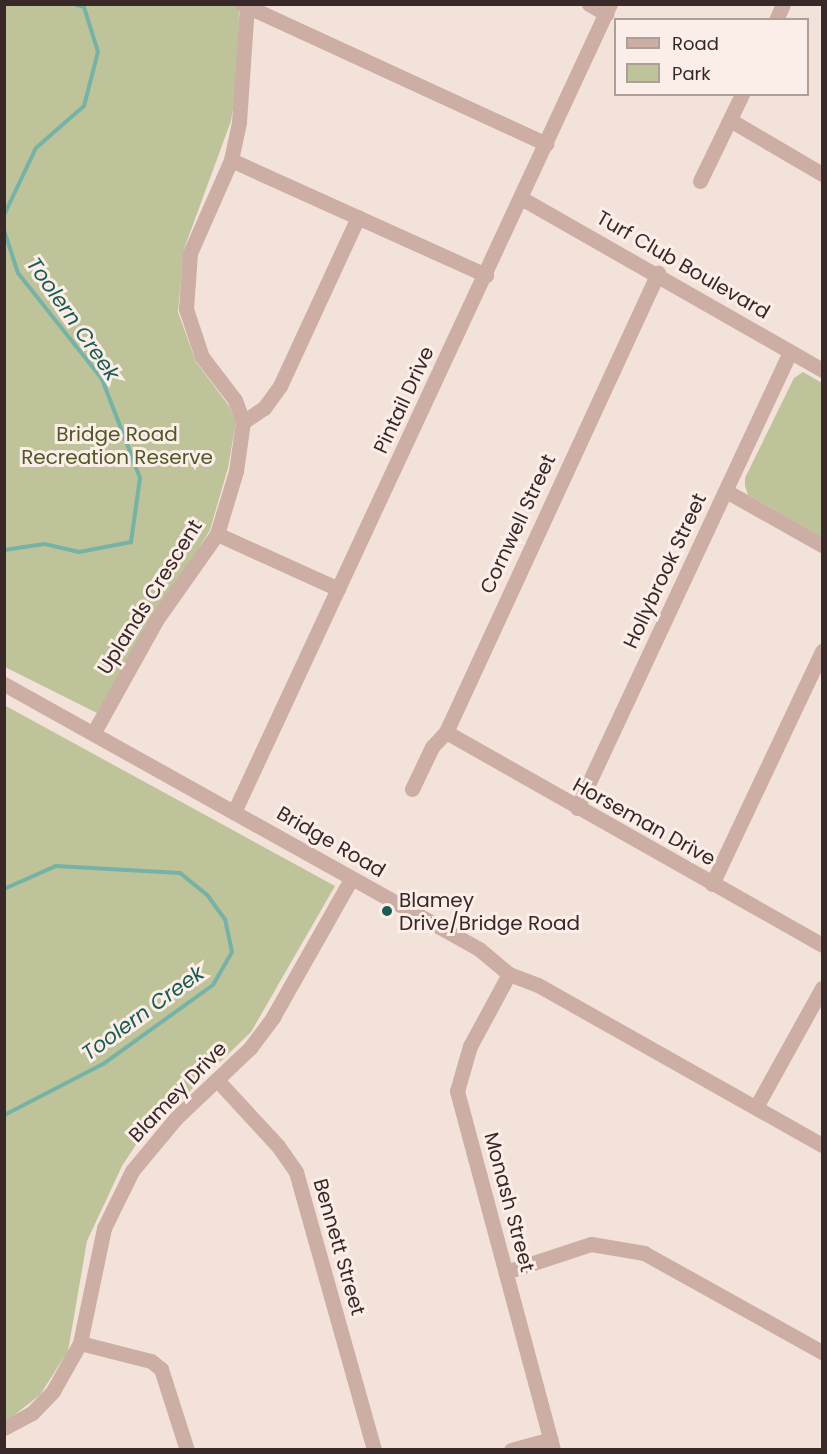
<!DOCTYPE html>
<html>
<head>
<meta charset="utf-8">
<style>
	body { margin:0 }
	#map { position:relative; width:827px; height:1454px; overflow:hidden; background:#f3e2da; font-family:Poppins,sans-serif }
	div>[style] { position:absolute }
	.green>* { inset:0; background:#bfc399 }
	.stream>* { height:4px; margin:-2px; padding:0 2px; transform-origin:2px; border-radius:2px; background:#77b2a7 }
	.minor>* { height:15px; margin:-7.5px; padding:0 7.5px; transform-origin:7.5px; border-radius:7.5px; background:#ccaea5 }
	.dots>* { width:16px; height:16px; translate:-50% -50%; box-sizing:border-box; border:3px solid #fbede7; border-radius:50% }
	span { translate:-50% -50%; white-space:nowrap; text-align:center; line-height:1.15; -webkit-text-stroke:6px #fbede7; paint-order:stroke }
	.street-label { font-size:20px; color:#382827 }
	.park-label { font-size:20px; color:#515729 }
	.poi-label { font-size:20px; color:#382827 }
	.left { translate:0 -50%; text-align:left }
	.water-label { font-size:21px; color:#1a5c51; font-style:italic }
	.frame { position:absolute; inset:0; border:6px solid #382827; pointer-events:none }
	.legend { position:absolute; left:614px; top:18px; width:195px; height:78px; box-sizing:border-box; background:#fbede7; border:2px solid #ad9e9a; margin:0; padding:8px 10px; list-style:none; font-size:18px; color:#382827 }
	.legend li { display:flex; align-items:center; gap:12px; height:30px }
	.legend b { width:30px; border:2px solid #ad9e9a }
</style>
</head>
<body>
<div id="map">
	<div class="green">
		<i style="clip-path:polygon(233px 4px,239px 9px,238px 77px,231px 121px,184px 249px,178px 312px,196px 362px,229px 406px,236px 422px,228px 468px,210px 530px,97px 713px,5px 667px,4px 5px)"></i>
		<i style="clip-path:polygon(803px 372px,822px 383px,822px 537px,748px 495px,745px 486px,745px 478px,794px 378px)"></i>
		<i style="clip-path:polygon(4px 705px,335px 886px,251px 1032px,139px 1140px,122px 1166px,87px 1241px,68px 1351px,40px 1395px,5px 1422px)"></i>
	</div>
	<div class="stream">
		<i style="left:4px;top:215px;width:74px;rotate:-64.5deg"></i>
		<i style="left:36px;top:148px;width:64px;rotate:-41.2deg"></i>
		<i style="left:84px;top:106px;width:56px;rotate:-75.5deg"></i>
		<i style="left:98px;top:52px;width:47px;rotate:-107.3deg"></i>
		<i style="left:84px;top:7px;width:10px;rotate:-163deg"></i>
		<i style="left:4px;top:230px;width:45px;rotate:72deg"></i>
		<i style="left:18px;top:273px;width:135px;rotate:51.6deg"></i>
		<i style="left:102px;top:379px;width:106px;rotate:69deg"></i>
		<i style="left:140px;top:478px;width:65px;rotate:98deg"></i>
		<i style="left:131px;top:542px;width:53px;rotate:169.1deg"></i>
		<i style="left:79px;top:552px;width:36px;rotate:-167deg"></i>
		<i style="left:44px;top:544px;width:40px;rotate:171.5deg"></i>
		<i style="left:4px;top:889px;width:57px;rotate:-23.9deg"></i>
		<i style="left:56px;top:866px;width:124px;rotate:3.2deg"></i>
		<i style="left:180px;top:873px;width:36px;rotate:39deg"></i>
		<i style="left:208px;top:896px;width:29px;rotate:54deg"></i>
		<i style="left:225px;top:919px;width:34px;rotate:78deg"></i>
		<i style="left:232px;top:952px;width:38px;rotate:120deg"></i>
		<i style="left:213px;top:985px;width:135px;rotate:144.3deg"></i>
		<i style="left:103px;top:1064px;width:111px;rotate:152.7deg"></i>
	</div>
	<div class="minor">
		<i style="left:242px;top:4px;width:335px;rotate:24.7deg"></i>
		<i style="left:589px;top:4px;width:20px;rotate:30deg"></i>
		<i style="left:776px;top:20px;width:17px;rotate:-66deg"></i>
		<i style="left:730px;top:120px;width:107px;rotate:30.4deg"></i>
		<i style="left:231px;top:160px;width:280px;rotate:24.3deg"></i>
		<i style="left:700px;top:181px;width:97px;rotate:-64.2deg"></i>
		<i style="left:521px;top:198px;width:347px;rotate:29.7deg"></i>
		<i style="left:243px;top:422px;width:25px;rotate:-34deg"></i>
		<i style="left:264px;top:408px;width:27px;rotate:-54deg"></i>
		<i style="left:280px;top:386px;width:186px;rotate:-65.2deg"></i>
		<i style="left:726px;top:491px;width:110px;rotate:29.4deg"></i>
		<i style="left:217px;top:534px;width:133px;rotate:24.4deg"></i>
		<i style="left:4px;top:684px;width:544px;rotate:29.16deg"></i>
		<i style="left:479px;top:949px;width:39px;rotate:40deg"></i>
		<i style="left:509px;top:974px;width:31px;rotate:21deg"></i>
		<i style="left:538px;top:985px;width:326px;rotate:29.4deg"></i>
		<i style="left:94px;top:732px;width:129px;rotate:-60.9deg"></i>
		<i style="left:157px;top:619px;width:104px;rotate:-54.8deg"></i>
		<i style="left:217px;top:534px;width:66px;rotate:-73.2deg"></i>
		<i style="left:236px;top:471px;width:49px;rotate:-81.9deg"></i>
		<i style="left:243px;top:422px;width:23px;rotate:-110deg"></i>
		<i style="left:235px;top:400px;width:54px;rotate:-127.5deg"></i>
		<i style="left:202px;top:357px;width:51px;rotate:-108.4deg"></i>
		<i style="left:186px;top:309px;width:56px;rotate:-85.9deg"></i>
		<i style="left:190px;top:253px;width:102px;rotate:-66.2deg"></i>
		<i style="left:231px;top:160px;width:39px;rotate:-78deg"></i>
		<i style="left:239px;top:122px;width:118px;rotate:-86.1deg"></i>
		<i style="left:446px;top:732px;width:432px;rotate:29.5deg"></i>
		<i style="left:412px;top:789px;width:47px;rotate:-64.5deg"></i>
		<i style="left:432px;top:747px;width:21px;rotate:-47deg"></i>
		<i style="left:446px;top:732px;width:506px;rotate:-65.21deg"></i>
		<i style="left:577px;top:808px;width:503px;rotate:-64.96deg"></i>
		<i style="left:234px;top:812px;width:891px;rotate:-65.05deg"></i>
		<i style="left:712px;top:884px;width:258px;rotate:-64.7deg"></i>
		<i style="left:509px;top:974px;width:82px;rotate:118.4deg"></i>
		<i style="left:470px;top:1046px;width:47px;rotate:106.1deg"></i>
		<i style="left:457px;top:1091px;width:372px;rotate:75deg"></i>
		<i style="left:218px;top:1081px;width:88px;rotate:47.3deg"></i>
		<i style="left:278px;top:1146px;width:32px;rotate:55deg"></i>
		<i style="left:296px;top:1172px;width:289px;rotate:74.3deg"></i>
		<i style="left:756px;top:1107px;width:136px;rotate:-61deg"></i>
		<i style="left:506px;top:1272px;width:89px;rotate:-18.2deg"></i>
		<i style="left:591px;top:1244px;width:54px;rotate:9.6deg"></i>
		<i style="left:644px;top:1253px;width:204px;rotate:29.1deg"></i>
		<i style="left:80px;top:1343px;width:73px;rotate:14.2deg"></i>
		<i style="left:151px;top:1361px;width:13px;rotate:39deg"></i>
		<i style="left:161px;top:1369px;width:85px;rotate:72.2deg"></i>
		<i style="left:4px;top:1428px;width:32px;rotate:-28deg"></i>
		<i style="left:32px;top:1413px;width:30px;rotate:-46deg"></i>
		<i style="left:53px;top:1391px;width:55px;rotate:-60.6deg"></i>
		<i style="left:80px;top:1343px;width:117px;rotate:-78.2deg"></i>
		<i style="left:104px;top:1228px;width:64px;rotate:-63.8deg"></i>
		<i style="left:132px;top:1171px;width:69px;rotate:-50.3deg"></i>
		<i style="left:176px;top:1118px;width:102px;rotate:-43.4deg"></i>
		<i style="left:250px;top:1048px;width:39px;rotate:-53deg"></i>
		<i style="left:273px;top:1017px;width:159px;rotate:-60.5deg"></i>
		<i style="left:511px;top:1450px;width:41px;rotate:-15.4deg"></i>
	</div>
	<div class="dots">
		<i style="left:387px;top:911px;background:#1a5c51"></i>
	</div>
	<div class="street-label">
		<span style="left:683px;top:265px;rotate:30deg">Turf Club Boulevard</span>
		<span style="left:404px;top:400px;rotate:-65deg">Pintail Drive</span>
		<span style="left:518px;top:524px;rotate:-65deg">Cornwell Street</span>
		<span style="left:665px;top:571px;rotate:-65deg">Hollybrook Street</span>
		<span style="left:150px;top:597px;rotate:-58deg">Uplands Crescent</span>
		<span style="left:644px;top:822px;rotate:29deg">Horseman Drive</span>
		<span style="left:331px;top:842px;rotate:30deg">Bridge Road</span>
		<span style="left:178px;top:1092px;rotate:-46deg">Blamey Drive</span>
		<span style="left:509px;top:1202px;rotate:75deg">Monash Street</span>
		<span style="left:339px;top:1247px;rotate:74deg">Bennett Street</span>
	</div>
	<div class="park-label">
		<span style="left:117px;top:446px">Bridge Road<br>Recreation Reserve</span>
	</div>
	<div class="poi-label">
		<span class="left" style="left:399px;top:912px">Blamey<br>Drive/Bridge Road</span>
	</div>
	<div class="water-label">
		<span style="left:73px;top:319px;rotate:55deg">Toolern Creek</span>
		<span style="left:143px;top:1013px;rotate:-36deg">Toolern Creek</span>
	</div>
	<div class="frame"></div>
	<ul class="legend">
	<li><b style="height:8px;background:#ccaea5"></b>Road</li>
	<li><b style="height:16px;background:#bfc399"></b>Park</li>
	</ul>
</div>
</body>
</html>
